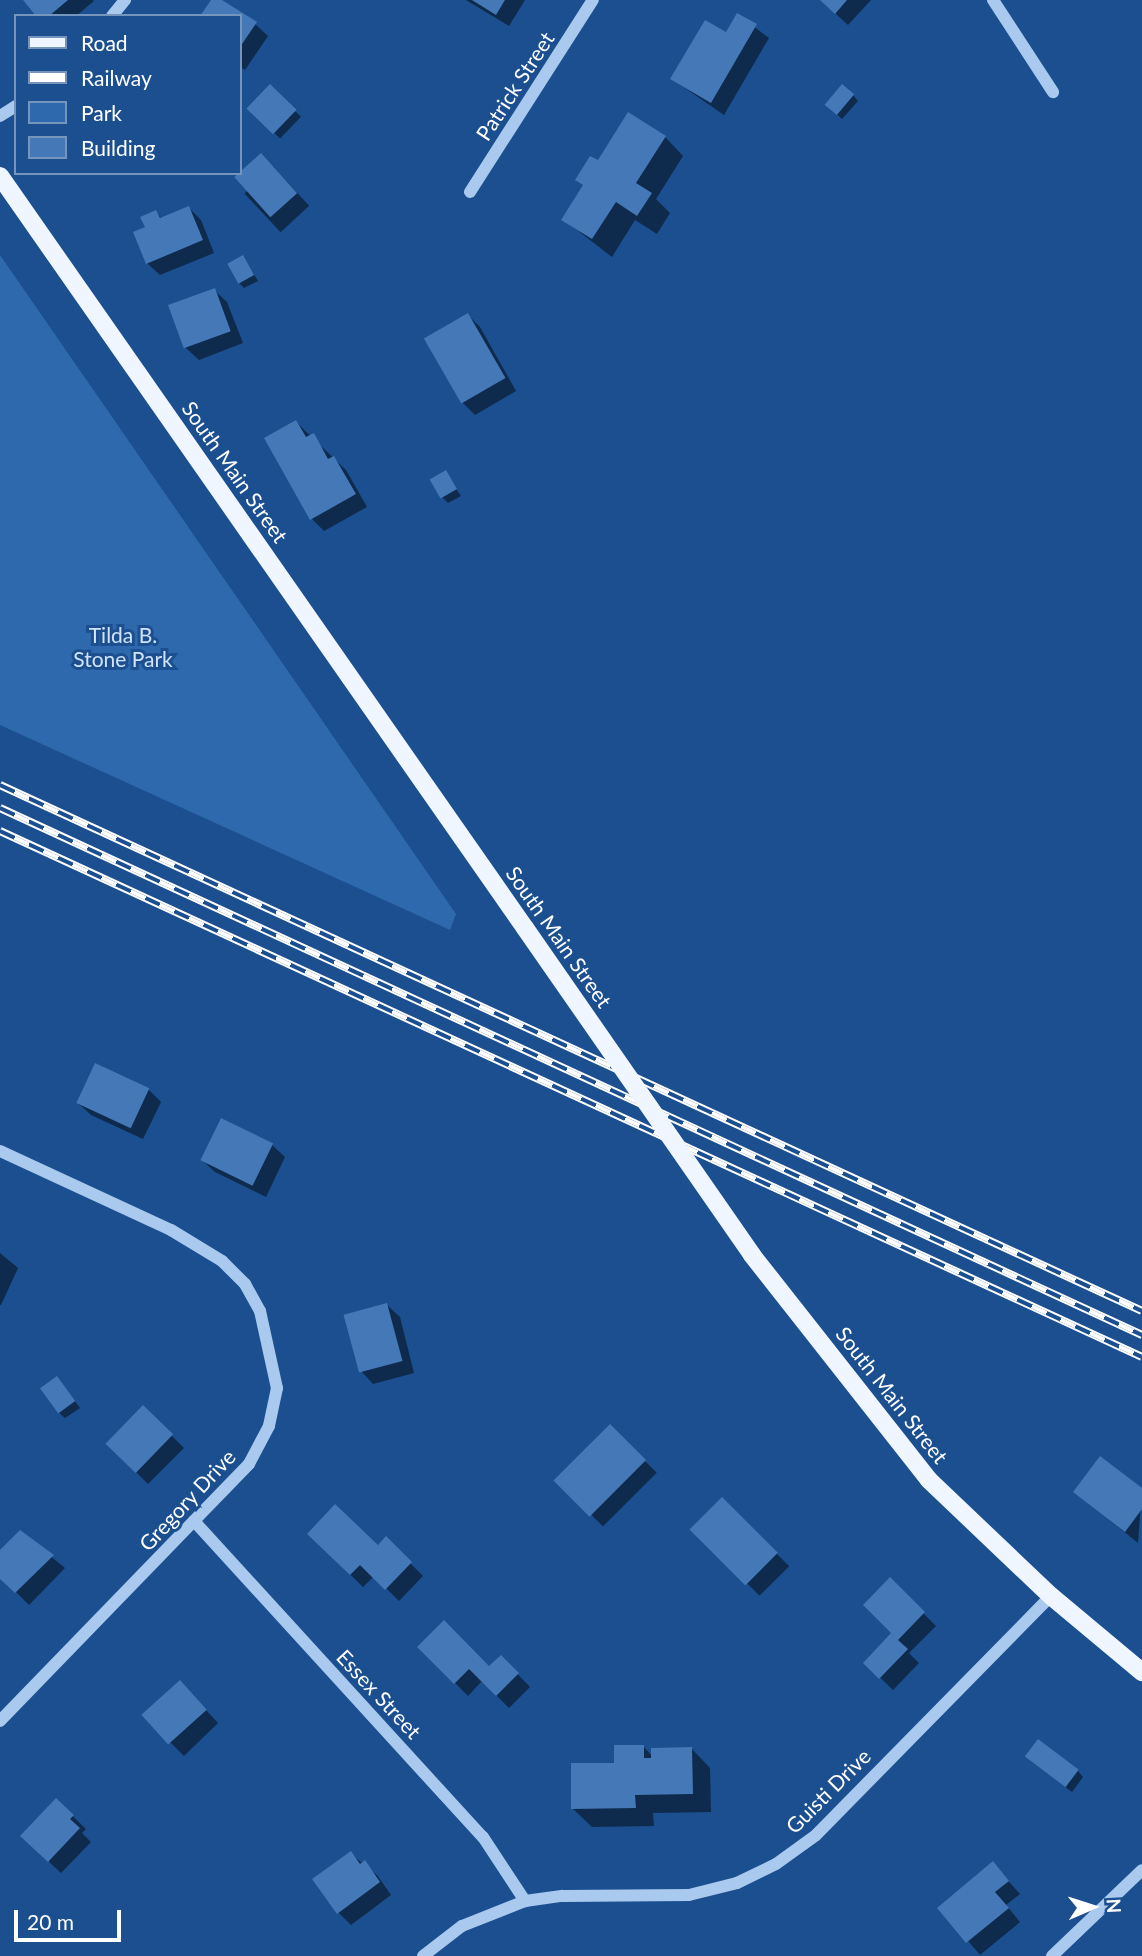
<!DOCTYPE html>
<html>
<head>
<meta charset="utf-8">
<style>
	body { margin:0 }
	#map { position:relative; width:1142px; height:1956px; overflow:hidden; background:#1b4f8f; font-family:Lato,sans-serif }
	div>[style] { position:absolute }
	.green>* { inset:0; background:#2e69ad }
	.shadow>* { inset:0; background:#0007; transform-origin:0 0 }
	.building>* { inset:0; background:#4478b7; transform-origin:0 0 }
	.minor>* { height:12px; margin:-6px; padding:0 6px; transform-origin:6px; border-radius:6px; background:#a9c9ee }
	.major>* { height:18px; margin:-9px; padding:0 9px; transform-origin:9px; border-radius:9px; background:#f0f6ff }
	.rail>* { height:8px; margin-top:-4px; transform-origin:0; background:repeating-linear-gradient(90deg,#1b4f8f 0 16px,#fff 0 32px); box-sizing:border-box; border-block:2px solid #fff }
	.major-bridge>* { height:18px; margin:-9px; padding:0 9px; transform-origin:9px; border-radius:9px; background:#f0f6ff }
	span { translate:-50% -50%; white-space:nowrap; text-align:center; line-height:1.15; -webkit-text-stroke:6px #1b4f8f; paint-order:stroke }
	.street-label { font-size:21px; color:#fff }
	.park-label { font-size:21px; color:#cfe3fa }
	.legend { position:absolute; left:14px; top:14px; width:228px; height:161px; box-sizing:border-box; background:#1b4f8f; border:2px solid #7695bc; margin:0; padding:9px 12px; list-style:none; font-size:21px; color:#fff }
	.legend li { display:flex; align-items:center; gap:14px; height:35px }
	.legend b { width:35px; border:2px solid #7695bc }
	.north { position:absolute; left:1058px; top:1872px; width:70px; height:70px; -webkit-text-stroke:5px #1b4f8f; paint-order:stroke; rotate:87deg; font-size:19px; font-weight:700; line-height:28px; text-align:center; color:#fff }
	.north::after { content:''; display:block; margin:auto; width:24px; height:32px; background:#fff; clip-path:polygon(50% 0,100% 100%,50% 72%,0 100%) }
	.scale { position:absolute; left:14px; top:1910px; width:107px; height:32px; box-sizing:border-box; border:4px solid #fff; border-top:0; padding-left:9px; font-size:21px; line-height:24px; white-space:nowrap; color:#fff; -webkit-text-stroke:5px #1b4f8f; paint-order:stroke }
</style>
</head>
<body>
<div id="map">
	<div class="green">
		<i style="clip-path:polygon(0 255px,456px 914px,450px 930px,0 725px)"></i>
	</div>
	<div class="shadow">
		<i style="clip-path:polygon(26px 0,93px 0,94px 1px,76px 16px,39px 16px)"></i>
		<i style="clip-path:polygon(213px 0,255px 24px,268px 36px,245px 70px,240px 67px,240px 16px)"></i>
		<i style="clip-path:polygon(466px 0,525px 0,509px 26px)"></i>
		<i style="clip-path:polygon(821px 0,871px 0,848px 25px)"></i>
		<i style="clip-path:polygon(738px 15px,769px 38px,724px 115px,672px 79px,727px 35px)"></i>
		<i style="left:270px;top:87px;width:43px;height:30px;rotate:44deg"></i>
		<i style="clip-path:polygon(853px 95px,858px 101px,842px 119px,826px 104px)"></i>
		<i style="clip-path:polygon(665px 137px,683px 156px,656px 199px,670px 213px,657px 234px,635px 220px,612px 257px,564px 220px,584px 186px,577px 180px,598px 162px)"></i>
		<i style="left:273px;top:167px;width:53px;height:39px;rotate:47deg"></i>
		<i style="clip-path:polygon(189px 208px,201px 220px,214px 253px,160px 275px,147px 263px,147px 228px,156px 212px,162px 219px)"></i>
		<i style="clip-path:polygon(243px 257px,258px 281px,244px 288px,239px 283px)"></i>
		<i style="clip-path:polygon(214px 290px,227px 302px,243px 343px,199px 360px,186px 348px)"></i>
		<i style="clip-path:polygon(468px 315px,480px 327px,516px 391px,475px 415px,462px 402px,426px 339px)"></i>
		<i style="clip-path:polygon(296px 422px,346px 470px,367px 507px,324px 531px,311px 518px)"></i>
		<i style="clip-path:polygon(445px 472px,461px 496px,448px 503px,442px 497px)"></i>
		<i style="clip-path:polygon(148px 1089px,161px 1102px,143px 1139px,91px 1115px,78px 1103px)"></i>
		<i style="clip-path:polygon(221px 1120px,272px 1145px,285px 1157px,266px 1197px,215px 1172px,202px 1160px)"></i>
		<i style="clip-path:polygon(0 1253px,18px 1268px,1px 1305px,0 1305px)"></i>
		<i style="clip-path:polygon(387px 1305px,400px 1317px,414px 1373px,373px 1384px,361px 1371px)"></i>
		<i style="clip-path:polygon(62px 1384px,80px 1408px,65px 1418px,59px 1413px)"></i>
		<i style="left:143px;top:1407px;width:58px;height:51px;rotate:45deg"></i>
		<i style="left:610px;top:1426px;width:66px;height:76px;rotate:45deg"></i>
		<i style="clip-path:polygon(1142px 1490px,1138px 1543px,1075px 1492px)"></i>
		<i style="left:722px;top:1499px;width:95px;height:42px;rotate:45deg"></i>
		<i style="clip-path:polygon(21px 1532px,65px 1568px,29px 1605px,0 1576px,0 1553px)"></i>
		<i style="clip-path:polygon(309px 1534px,378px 1548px,386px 1539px,423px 1576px,399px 1601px,374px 1576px,363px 1587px)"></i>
		<i style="clip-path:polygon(890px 1580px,936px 1626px,909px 1653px,919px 1663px,893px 1690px,865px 1663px,894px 1633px)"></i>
		<i style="clip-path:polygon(419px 1647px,489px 1668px,501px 1657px,530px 1687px,509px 1708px,482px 1681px,468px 1696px)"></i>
		<i style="clip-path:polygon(192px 1695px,218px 1723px,184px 1756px,144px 1716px)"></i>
		<i style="clip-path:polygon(643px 1746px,653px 1757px,692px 1749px,710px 1768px,711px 1812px,653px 1813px,654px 1826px,592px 1827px,573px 1809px)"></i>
		<i style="clip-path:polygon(1032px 1762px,1078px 1771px,1083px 1777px,1072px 1792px)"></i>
		<i style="clip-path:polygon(56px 1800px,86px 1829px,82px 1833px,91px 1842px,61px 1873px,22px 1836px)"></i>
		<i style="clip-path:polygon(351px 1854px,377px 1875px,391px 1895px,351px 1925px,338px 1912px)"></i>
		<i style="clip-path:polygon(993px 1864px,1020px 1894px,1006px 1905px,1020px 1922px,980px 1955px,940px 1908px)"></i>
	</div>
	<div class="building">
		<i style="clip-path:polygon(23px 0,68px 0,49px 16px,36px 16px)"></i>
		<i style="clip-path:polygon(211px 0,222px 0,257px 22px,240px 47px,240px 16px,200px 16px)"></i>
		<i style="clip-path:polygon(472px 0,505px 0,496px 15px)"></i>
		<i style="clip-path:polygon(820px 0,847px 0,835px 14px)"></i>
		<i style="clip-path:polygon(737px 13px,757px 24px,711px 103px,670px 79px,705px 20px,726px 32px)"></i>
		<i style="left:270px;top:84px;width:37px;height:34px;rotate:44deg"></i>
		<i style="left:842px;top:84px;width:16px;height:27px;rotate:40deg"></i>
		<i style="clip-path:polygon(628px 112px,666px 136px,636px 183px,652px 193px,637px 216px,616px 202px,592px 239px,561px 220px,583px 185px,575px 180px,590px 156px,598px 160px)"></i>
		<i style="left:261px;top:153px;width:54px;height:36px;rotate:48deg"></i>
		<i style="clip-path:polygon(189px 206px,203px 240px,146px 264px,133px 232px,145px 227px,140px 217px,156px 210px,160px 218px)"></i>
		<i style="left:243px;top:255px;width:23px;height:18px;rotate:61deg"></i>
		<i style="left:215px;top:288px;width:46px;height:50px;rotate:70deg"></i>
		<i style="left:468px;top:313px;width:75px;height:51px;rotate:60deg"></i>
		<i style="clip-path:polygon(296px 420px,306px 437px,314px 433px,328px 459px,334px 456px,356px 494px,310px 520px,264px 438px)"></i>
		<i style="left:446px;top:470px;width:22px;height:19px;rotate:60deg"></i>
		<i style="left:95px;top:1063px;width:60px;height:44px;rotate:25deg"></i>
		<i style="left:221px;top:1118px;width:58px;height:47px;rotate:26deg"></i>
		<i style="left:387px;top:1303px;width:60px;height:45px;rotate:75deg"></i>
		<i style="left:57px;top:1376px;width:31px;height:21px;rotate:54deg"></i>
		<i style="left:143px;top:1405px;width:42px;height:54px;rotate:44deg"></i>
		<i style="left:610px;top:1424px;width:51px;height:80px;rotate:45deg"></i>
		<i style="clip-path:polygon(1100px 1456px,1142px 1488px,1142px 1509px,1125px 1532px,1073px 1492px)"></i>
		<i style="left:722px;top:1497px;width:79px;height:46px;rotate:45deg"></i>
		<i style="clip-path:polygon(335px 1504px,378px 1545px,386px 1536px,412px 1562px,385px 1590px,360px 1565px,350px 1575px,307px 1534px)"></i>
		<i style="clip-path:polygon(20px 1530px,54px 1555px,15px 1593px,0 1579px,0 1550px)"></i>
		<i style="clip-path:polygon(890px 1577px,925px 1612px,898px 1640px,908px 1649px,879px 1679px,863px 1663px,891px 1633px,863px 1605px)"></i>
		<i style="clip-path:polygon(444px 1620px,489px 1666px,501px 1655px,519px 1673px,496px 1696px,469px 1669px,454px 1684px,417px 1647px)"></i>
		<i style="left:180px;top:1680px;width:40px;height:52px;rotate:48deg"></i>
		<i style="left:1038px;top:1739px;width:51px;height:22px;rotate:37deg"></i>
		<i style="clip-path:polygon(614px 1745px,644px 1745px,644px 1758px,651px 1758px,651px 1748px,692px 1747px,693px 1794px,635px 1795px,636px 1808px,571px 1809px,571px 1763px,614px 1763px)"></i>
		<i style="clip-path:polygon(56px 1798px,74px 1815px,70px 1819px,80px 1828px,48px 1862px,20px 1836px)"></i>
		<i style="clip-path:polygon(351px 1851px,360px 1864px,365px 1860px,380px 1882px,337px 1914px,312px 1879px)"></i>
		<i style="clip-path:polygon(993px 1861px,1009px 1881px,995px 1892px,1009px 1908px,966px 1943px,937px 1908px)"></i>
	</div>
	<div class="minor">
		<i style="left:993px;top:0;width:110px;rotate:56.9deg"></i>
		<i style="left:112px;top:16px;width:21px;rotate:-51deg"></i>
		<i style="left:0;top:116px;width:19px;rotate:-32deg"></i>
		<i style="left:470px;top:192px;width:228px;rotate:-57.4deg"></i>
		<i style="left:0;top:1151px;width:188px;rotate:24.8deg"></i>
		<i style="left:171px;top:1230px;width:60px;rotate:31.3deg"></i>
		<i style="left:222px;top:1261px;width:33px;rotate:45deg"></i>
		<i style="left:245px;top:1284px;width:31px;rotate:61deg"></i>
		<i style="left:260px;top:1311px;width:79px;rotate:77.6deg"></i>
		<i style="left:277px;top:1388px;width:39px;rotate:102deg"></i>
		<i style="left:269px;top:1426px;width:43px;rotate:117.8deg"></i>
		<i style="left:249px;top:1464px;width:358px;rotate:134.1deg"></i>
		<i style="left:194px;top:1521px;width:428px;rotate:47.6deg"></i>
		<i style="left:483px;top:1837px;width:77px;rotate:56.7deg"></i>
		<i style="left:423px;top:1956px;width:49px;rotate:-37.6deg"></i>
		<i style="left:462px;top:1926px;width:68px;rotate:-21.6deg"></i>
		<i style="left:525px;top:1901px;width:37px;rotate:-8deg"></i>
		<i style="left:562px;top:1896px;width:127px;rotate:-0.5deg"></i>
		<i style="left:689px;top:1895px;width:49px;rotate:-14deg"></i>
		<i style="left:737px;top:1883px;width:43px;rotate:-26deg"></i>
		<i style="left:776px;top:1864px;width:49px;rotate:-35.9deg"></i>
		<i style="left:816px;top:1835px;width:335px;rotate:-45.5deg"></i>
		<i style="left:1052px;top:1956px;width:124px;rotate:-43.7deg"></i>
	</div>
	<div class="major">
		<i style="left:0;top:176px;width:917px;rotate:55.08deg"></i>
		<i style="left:752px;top:1255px;width:286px;rotate:51.8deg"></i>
		<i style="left:929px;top:1480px;width:168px;rotate:43.6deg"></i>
		<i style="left:1051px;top:1596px;width:119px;rotate:39.9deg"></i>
	</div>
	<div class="rail">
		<i style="left:0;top:785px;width:1257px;rotate:24.73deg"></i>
		<i style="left:0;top:808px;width:1258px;rotate:24.77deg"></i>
		<i style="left:0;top:831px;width:1257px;rotate:24.73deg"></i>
	</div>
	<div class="major-bridge">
		<i style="left:525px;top:928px;width:398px;rotate:55.2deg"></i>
	</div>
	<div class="street-label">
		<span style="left:515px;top:86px;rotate:-57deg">Patrick Street</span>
		<span style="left:235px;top:472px;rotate:55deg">South Main Street</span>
		<span style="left:559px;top:937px;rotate:55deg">South Main Street</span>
		<span style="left:892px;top:1395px;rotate:52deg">South Main Street</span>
		<span style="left:187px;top:1500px;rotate:-47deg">Gregory Drive</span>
		<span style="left:379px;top:1694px;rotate:47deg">Essex Street</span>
		<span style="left:828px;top:1791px;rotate:-45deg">Guisti Drive</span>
	</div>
	<div class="park-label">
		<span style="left:123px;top:647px">Tilda B.<br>Stone Park</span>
	</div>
	<ul class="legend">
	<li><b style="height:9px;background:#f0f6ff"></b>Road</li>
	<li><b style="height:9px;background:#fff"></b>Railway</li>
	<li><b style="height:19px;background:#2e69ad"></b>Park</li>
	<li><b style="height:19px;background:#4478b7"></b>Building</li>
	</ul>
	<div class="north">N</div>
	<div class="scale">20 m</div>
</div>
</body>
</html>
